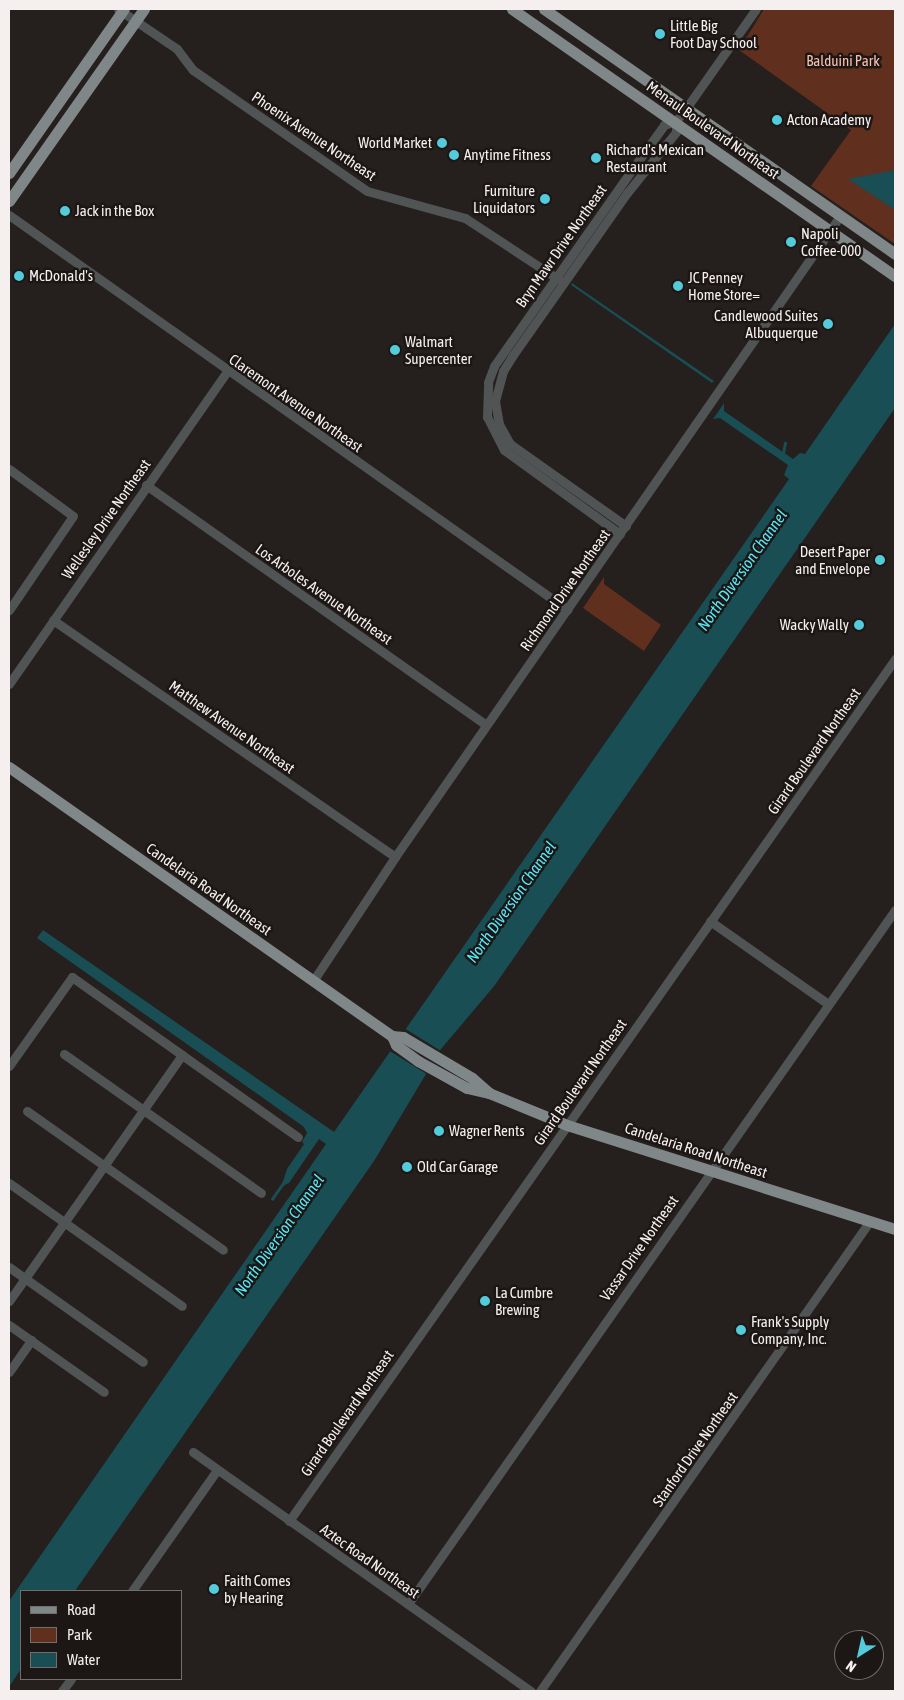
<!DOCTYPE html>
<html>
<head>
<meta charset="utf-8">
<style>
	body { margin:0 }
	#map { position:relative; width:904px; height:1700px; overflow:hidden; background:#251f1d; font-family:"Asap Condensed",sans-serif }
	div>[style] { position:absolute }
	.green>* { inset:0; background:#612f1d }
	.water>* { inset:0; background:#184e54 }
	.pier>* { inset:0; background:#251f1d; transform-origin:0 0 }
	.stream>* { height:2.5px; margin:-1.25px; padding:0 1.25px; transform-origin:1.25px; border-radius:1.25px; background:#184e54 }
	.minor>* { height:9px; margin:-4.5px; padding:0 4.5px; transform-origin:4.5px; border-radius:4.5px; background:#515455 }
	.major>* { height:11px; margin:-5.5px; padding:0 5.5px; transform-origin:5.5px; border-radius:5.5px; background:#808788 }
	.dots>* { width:14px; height:14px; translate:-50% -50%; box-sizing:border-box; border:2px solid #1c1614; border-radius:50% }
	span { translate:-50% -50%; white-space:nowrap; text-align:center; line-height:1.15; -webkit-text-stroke:5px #1c1614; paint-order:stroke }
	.poi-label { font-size:15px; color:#f5f0ef }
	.left { translate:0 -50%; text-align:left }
	.right { translate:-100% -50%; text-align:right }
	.park-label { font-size:15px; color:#fabfab }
	.street-label { font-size:15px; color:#f5f0ef }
	.water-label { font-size:16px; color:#57e7f9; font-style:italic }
	.frame { position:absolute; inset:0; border:10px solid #f5f0ef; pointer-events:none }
	.legend { position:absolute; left:20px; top:1590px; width:162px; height:90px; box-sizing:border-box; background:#1c1614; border:1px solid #736d6c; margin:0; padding:6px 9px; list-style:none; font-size:15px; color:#f5f0ef }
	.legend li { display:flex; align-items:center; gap:10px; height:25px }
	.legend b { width:25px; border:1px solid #736d6c }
	.north { position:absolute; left:834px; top:1630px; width:50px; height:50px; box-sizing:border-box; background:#1c1614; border:1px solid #736d6c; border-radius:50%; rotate:215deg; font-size:14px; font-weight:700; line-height:20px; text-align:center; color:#f5f0ef }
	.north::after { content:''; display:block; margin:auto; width:18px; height:22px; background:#53cbda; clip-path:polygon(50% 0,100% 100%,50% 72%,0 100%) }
</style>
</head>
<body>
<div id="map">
	<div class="green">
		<i style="clip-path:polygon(764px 9px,895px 9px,895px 244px,811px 186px,851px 130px,739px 50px)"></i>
		<i style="clip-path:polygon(604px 577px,604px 584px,661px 625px,644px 651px,583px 608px)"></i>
	</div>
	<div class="water">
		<i style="clip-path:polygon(895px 170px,895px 210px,848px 179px)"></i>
		<i style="clip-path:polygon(572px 283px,714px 381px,712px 383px,571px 285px)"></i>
		<i style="clip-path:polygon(895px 324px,895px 408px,495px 985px,441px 1049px,374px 1161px,75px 1591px,21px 1591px,21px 1669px,9px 1687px,9px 1601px,326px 1144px,319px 1139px,289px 1183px,281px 1187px,287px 1169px,304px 1144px,302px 1142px,307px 1133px,304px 1127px,37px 938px,43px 930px,334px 1132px,789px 479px,784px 475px,788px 465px,720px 418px,713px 419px,718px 412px,724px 403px,724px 411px,793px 459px,800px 453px,805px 454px)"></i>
	</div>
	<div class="pier">
		<i style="left:404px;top:1028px;width:45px;height:27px;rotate:32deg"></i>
	</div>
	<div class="stream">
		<i style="left:783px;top:453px;width:10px;rotate:-79deg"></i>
		<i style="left:272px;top:1199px;width:19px;rotate:-55deg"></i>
	</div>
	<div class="minor">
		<i style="left:118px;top:9px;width:71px;rotate:34.1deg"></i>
		<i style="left:177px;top:49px;width:26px;rotate:53deg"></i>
		<i style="left:193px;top:70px;width:212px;rotate:34.8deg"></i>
		<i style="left:367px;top:191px;width:102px;rotate:15.4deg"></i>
		<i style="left:465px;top:218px;width:118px;rotate:33.3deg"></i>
		<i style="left:9px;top:215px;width:684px;rotate:35.25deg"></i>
		<i style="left:9px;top:469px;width:79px;rotate:36.3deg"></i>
		<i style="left:73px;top:516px;width:114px;rotate:124.2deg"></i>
		<i style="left:146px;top:485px;width:416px;rotate:35.2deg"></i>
		<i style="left:626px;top:526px;width:142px;rotate:-144.7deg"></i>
		<i style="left:510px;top:444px;width:23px;rotate:-119deg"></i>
		<i style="left:499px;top:424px;width:23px;rotate:-100deg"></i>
		<i style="left:495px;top:401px;width:31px;rotate:-75deg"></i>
		<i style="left:503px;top:371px;width:19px;rotate:-58deg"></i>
		<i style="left:513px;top:355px;width:198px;rotate:-54.9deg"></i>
		<i style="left:627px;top:193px;width:78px;rotate:-51.2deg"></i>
		<i style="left:676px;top:132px;width:11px;rotate:-90deg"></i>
		<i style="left:620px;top:534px;width:143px;rotate:-144.1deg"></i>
		<i style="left:504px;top:450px;width:37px;rotate:-117deg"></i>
		<i style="left:487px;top:417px;width:35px;rotate:-88deg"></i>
		<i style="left:488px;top:382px;width:17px;rotate:-69deg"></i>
		<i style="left:494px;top:366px;width:247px;rotate:-54.9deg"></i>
		<i style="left:636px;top:164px;width:48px;rotate:-54.3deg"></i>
		<i style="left:664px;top:125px;width:13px;rotate:-18deg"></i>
		<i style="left:676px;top:121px;width:18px;rotate:-52deg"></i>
		<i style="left:687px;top:107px;width:120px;rotate:-54.9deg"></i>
		<i style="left:53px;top:620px;width:416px;rotate:34.7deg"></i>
		<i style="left:9px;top:684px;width:381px;rotate:-55.1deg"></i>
		<i style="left:710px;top:921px;width:144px;rotate:35.1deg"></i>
		<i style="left:313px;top:981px;width:149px;rotate:-56.5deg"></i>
		<i style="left:395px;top:857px;width:780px;rotate:-55.23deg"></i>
		<i style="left:64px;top:1054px;width:241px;rotate:35.2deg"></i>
		<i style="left:182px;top:1055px;width:142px;rotate:35.3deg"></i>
		<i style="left:9px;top:1066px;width:109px;rotate:-54.7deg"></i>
		<i style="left:72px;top:977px;width:135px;rotate:35.3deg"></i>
		<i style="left:182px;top:1055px;width:301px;rotate:125.1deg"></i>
		<i style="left:27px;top:1111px;width:240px;rotate:35.3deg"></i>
		<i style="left:9px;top:1183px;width:212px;rotate:35.4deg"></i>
		<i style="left:9px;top:1267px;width:164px;rotate:35.3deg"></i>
		<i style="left:9px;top:1325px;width:116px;rotate:35.2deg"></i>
		<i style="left:9px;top:1372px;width:39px;rotate:-55deg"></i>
		<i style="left:193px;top:1452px;width:414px;rotate:35.3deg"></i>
		<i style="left:289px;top:1521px;width:1054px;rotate:-54.89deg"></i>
		<i style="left:132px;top:1591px;width:148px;rotate:-54.9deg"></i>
		<i style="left:408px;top:1604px;width:848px;rotate:-54.94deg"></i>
		<i style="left:62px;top:1691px;width:15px;rotate:-53deg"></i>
		<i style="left:540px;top:1691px;width:574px;rotate:-54.93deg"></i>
	</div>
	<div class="major">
		<i style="left:512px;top:9px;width:467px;rotate:34.9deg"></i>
		<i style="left:544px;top:9px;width:428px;rotate:34.9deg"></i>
		<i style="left:9px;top:173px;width:200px;rotate:-55deg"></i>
		<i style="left:9px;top:201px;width:235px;rotate:-54.9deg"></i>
		<i style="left:9px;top:767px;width:468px;rotate:35.1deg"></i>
		<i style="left:392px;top:1036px;width:11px;rotate:5deg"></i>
		<i style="left:403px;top:1037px;width:80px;rotate:30.7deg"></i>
		<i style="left:472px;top:1078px;width:23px;rotate:41deg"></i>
		<i style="left:392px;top:1036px;width:10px;rotate:66deg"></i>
		<i style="left:396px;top:1045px;width:27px;rotate:36deg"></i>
		<i style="left:418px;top:1061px;width:56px;rotate:28.9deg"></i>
		<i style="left:467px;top:1088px;width:23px;rotate:13deg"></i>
		<i style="left:489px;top:1093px;width:84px;rotate:22.3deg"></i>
		<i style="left:567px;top:1125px;width:344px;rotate:17.6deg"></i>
	</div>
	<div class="dots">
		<i style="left:660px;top:34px;background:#53cbda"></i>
		<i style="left:777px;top:120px;background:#53cbda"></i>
		<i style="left:442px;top:143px;background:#53cbda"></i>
		<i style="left:454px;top:155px;background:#53cbda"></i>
		<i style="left:596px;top:158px;background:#53cbda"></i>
		<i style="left:545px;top:199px;background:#53cbda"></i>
		<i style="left:65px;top:211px;background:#53cbda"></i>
		<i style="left:791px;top:242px;background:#53cbda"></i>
		<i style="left:19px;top:276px;background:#53cbda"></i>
		<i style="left:678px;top:286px;background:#53cbda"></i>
		<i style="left:828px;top:324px;background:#53cbda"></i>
		<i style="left:395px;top:350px;background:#53cbda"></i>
		<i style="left:880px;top:560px;background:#53cbda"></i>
		<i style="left:859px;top:625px;background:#53cbda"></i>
		<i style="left:439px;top:1131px;background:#53cbda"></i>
		<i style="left:407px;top:1167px;background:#53cbda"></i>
		<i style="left:485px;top:1301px;background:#53cbda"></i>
		<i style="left:741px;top:1330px;background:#53cbda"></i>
		<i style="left:214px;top:1589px;background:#53cbda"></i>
	</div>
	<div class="poi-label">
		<span class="left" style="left:670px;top:34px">Little Big<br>Foot Day School</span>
		<span class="left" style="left:787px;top:120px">Acton Academy</span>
		<span class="right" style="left:432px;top:143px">World Market</span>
		<span class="left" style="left:606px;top:158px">Richard's Mexican<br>Restaurant</span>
		<span class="left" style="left:464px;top:155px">Anytime Fitness</span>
		<span class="right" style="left:535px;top:199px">Furniture<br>Liquidators</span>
		<span class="left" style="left:75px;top:211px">Jack in the Box</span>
		<span class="left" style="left:801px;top:242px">Napoli<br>Coffee-000</span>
		<span class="left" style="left:29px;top:276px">McDonald's</span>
		<span class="left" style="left:688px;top:286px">JC Penney<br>Home Store=</span>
		<span class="right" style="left:818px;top:324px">Candlewood Suites<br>Albuquerque</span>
		<span class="left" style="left:405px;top:350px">Walmart<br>Supercenter</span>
		<span class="right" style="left:870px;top:560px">Desert Paper<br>and Envelope</span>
		<span class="right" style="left:849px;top:625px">Wacky Wally</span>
		<span class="left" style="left:449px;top:1131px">Wagner Rents</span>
		<span class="left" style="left:417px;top:1167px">Old Car Garage</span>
		<span class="left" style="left:495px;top:1301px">La Cumbre<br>Brewing</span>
		<span class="left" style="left:751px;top:1330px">Frank's Supply<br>Company, Inc.</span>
		<span class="left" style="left:224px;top:1589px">Faith Comes<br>by Hearing</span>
	</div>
	<div class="park-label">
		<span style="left:843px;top:61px">Balduini Park</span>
	</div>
	<div class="street-label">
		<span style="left:713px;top:130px;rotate:35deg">Menaul Boulevard Northeast</span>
		<span style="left:314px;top:136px;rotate:34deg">Phoenix Avenue Northeast</span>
		<span style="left:561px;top:246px;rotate:-55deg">Bryn Mawr Drive Northeast</span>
		<span style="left:296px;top:403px;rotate:35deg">Claremont Avenue Northeast</span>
		<span style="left:106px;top:519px;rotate:-55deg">Wellesley Drive Northeast</span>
		<span style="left:565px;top:590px;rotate:-55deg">Richmond Drive Northeast</span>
		<span style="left:324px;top:594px;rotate:35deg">Los Arboles Avenue Northeast</span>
		<span style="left:232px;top:727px;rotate:35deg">Matthew Avenue Northeast</span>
		<span style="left:814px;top:751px;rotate:-55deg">Girard Boulevard Northeast</span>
		<span style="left:209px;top:889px;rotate:35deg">Candelaria Road Northeast</span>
		<span style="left:580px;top:1082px;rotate:-55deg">Girard Boulevard Northeast</span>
		<span style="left:696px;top:1150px;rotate:18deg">Candelaria Road Northeast</span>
		<span style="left:639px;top:1248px;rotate:-55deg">Vassar Drive Northeast</span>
		<span style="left:347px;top:1413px;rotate:-55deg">Girard Boulevard Northeast</span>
		<span style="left:695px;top:1449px;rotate:-55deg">Stanford Drive Northeast</span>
		<span style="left:370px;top:1561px;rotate:35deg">Aztec Road Northeast</span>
	</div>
	<div class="water-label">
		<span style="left:742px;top:570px;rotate:-55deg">North Diversion Channel</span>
		<span style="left:511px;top:902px;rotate:-55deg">North Diversion Channel</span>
		<span style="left:279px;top:1235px;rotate:-55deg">North Diversion Channel</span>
	</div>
	<div class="frame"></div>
	<ul class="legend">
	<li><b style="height:6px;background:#808788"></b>Road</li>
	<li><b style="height:14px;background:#612f1d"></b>Park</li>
	<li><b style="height:14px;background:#184e54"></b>Water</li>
	</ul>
	<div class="north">N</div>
</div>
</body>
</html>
